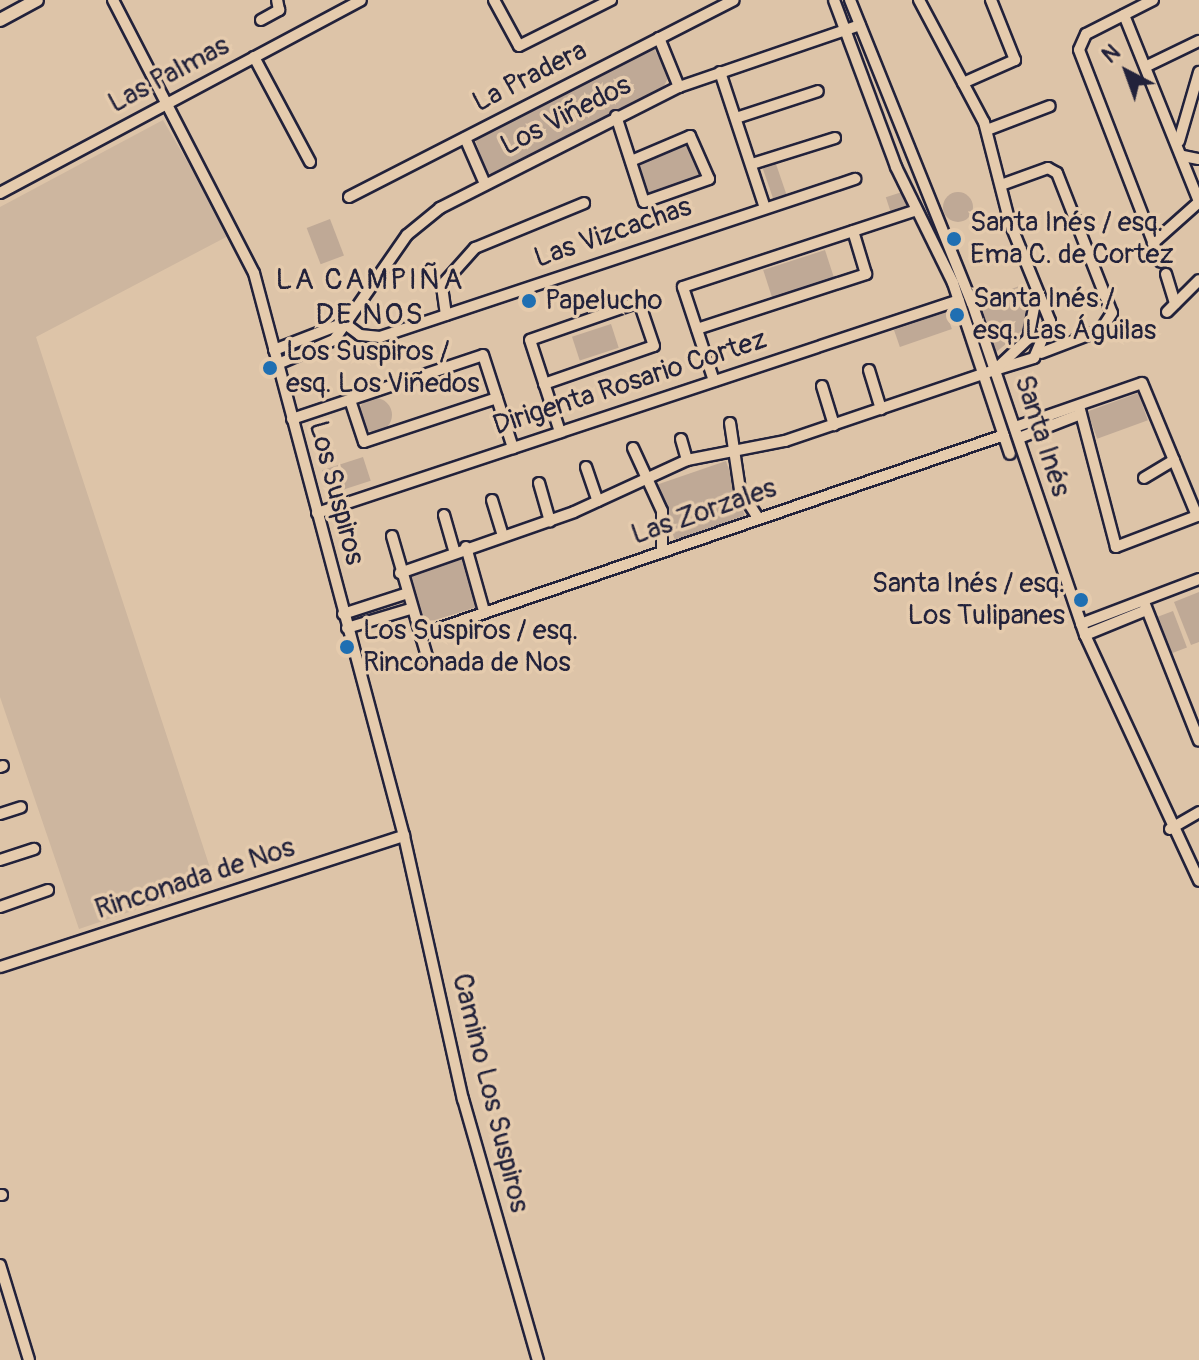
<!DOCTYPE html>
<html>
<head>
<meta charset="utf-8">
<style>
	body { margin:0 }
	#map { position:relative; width:1199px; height:1360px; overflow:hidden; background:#ddc4a8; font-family:Pangolin,sans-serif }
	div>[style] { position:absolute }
	.built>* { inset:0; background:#cdb69f }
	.green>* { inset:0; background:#bfa996; transform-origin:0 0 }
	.round { border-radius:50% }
	.roads { filter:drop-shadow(2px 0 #22223b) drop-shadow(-2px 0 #22223b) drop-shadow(0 2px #22223b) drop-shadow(0 -2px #22223b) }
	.minor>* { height:10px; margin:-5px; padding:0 5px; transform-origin:5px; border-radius:5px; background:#e5cbad }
	.tertiary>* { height:12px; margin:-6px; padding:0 6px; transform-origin:6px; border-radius:6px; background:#e5cbad }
	.dots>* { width:22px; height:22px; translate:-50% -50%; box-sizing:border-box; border:4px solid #e5cbad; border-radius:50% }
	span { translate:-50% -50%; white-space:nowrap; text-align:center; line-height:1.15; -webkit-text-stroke:7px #e5cbad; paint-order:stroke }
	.street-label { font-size:28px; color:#22223b }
	.poi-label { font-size:28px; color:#22223b }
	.left { translate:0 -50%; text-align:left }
	.right { translate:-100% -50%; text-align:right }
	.neighbourhood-label { font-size:30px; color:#22223b; letter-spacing:2px }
	.north { position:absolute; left:1087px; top:32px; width:80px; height:80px; -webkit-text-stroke:6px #e5cbad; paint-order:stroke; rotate:319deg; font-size:22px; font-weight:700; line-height:32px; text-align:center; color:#22223b }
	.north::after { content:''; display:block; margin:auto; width:28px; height:36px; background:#22223b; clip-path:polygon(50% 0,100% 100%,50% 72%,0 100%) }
</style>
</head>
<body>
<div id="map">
	<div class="built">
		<i style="clip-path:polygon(163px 120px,230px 235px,36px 337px,215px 883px,79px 929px,0 697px,0 207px)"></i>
	</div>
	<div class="green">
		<i style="clip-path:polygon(653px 47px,669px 76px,662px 90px,494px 175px,486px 172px,474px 136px)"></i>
		<i style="left:688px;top:141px;width:38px;height:56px;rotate:68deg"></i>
		<i style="left:776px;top:164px;width:34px;height:14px;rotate:71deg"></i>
		<i style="left:902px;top:192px;width:19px;height:17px;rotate:72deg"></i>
		<i class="round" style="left:943px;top:192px;width:30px;height:30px"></i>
		<i style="left:330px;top:219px;width:39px;height:25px;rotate:69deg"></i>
		<i style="left:825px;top:250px;width:33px;height:65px;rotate:72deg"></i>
		<i style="clip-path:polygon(1022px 285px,1030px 310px,1024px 329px,995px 353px,980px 301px)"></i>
		<i style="left:946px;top:312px;width:18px;height:55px;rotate:71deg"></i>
		<i style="left:611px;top:324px;width:25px;height:41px;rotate:72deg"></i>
		<i style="left:1138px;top:393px;width:29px;height:54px;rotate:70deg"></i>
		<i class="round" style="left:358px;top:398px;width:34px;height:34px"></i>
		<i style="left:363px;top:457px;width:25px;height:43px;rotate:72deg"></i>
		<i style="left:726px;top:461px;width:58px;height:74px;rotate:71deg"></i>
		<i style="left:463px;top:554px;width:55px;height:59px;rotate:73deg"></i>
		<i style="clip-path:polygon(1199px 592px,1199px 642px,1191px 645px,1174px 602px)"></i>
		<i style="left:1173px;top:611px;width:39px;height:17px;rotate:69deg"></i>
	</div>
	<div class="roads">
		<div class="minor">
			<i style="left:113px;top:0;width:307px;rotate:62.7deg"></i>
			<i style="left:254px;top:273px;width:583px;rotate:75.08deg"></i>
			<i style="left:404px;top:836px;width:270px;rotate:77.4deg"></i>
			<i style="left:463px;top:1099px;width:272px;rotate:74deg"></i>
			<i style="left:494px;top:0;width:52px;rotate:61.5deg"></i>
			<i style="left:519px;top:46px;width:103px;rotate:-26.6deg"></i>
			<i style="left:834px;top:0;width:178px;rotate:69.6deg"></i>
			<i style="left:896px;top:167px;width:129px;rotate:63.8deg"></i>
			<i style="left:953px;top:283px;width:180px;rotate:71.6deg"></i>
			<i style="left:850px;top:0;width:327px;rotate:68.1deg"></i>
			<i style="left:972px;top:303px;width:351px;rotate:71.2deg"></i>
			<i style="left:1085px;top:635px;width:271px;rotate:65.1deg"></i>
			<i style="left:919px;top:0;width:138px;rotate:62deg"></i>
			<i style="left:984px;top:122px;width:104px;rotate:75.6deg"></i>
			<i style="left:1010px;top:223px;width:106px;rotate:67.8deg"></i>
			<i style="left:1050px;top:321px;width:40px;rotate:113.4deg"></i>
			<i style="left:1034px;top:358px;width:41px;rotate:162.9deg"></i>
			<i style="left:1153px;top:0;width:75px;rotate:153.1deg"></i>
			<i style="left:1086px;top:34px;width:17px;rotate:114deg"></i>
			<i style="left:1079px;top:50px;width:227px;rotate:68.9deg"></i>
			<i style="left:1124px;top:15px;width:201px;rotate:68.1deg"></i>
			<i style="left:1199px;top:202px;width:62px;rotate:138.3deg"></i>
			<i style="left:261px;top:20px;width:21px;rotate:-29deg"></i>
			<i style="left:279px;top:10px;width:10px;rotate:-101deg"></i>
			<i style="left:659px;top:38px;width:53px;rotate:67.8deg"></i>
			<i style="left:254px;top:57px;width:119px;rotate:61.9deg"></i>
			<i style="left:1147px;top:66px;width:58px;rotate:-25.7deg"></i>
			<i style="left:720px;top:72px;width:143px;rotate:71.7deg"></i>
			<i style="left:963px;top:83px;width:57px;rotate:-23.9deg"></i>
			<i style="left:1015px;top:60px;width:65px;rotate:-111.8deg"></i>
			<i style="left:616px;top:116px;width:90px;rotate:72deg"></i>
			<i style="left:644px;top:202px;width:69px;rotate:-19.5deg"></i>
			<i style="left:709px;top:179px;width:47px;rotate:-113.8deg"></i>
			<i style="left:690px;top:136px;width:64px;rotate:157deg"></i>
			<i style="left:736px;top:118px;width:86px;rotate:-18.2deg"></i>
			<i style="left:987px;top:130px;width:67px;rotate:-20.9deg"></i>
			<i style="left:465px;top:138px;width:50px;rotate:66.5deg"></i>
			<i style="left:1179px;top:141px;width:72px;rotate:-73.8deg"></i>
			<i style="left:1183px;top:156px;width:16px;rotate:11deg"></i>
			<i style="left:752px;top:164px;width:87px;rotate:-17.4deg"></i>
			<i style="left:1001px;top:185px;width:50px;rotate:-19.9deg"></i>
			<i style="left:1048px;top:168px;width:10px;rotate:29deg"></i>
			<i style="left:1057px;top:173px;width:150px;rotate:68.6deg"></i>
			<i style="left:1112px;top:313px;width:20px;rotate:123deg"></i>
			<i style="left:1101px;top:330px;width:64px;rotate:159deg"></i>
			<i style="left:0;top:193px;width:409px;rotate:-28.1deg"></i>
			<i style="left:349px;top:197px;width:432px;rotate:-27.1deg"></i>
			<i style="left:1166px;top:274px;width:31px;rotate:73deg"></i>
			<i style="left:1167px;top:312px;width:45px;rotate:-45deg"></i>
			<i style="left:446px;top:315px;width:30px;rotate:-98deg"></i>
			<i style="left:442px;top:285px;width:50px;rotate:-48.3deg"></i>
			<i style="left:475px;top:248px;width:118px;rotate:-22.4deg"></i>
			<i style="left:344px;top:323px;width:20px;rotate:37deg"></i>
			<i style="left:360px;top:335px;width:20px;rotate:6deg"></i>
			<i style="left:380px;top:337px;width:501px;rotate:-18.4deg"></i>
			<i style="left:697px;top:329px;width:178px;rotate:-18deg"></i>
			<i style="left:866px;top:274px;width:45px;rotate:-106.8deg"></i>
			<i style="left:274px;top:350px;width:75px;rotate:-21.1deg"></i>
			<i style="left:278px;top:364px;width:61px;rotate:-23.2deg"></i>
			<i style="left:334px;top:340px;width:128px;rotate:-55.2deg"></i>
			<i style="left:407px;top:235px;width:43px;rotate:-39.3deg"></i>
			<i style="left:440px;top:208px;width:268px;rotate:-26.9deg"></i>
			<i style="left:679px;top:87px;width:191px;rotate:-18.9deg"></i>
			<i style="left:869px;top:370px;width:41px;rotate:72.9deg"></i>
			<i style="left:714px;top:381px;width:99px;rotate:-108.3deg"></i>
			<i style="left:683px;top:287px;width:246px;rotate:-18.2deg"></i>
			<i style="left:544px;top:384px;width:116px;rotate:-19.1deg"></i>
			<i style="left:654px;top:346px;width:46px;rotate:-108.8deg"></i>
			<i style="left:639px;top:302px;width:115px;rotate:160.8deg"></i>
			<i style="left:530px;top:340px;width:97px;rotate:71.9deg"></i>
			<i style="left:822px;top:386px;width:41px;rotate:72.9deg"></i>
			<i style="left:350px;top:400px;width:44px;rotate:71.6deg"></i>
			<i style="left:364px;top:442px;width:140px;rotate:-18.3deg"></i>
			<i style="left:292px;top:419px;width:201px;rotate:-18.5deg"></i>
			<i style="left:483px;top:355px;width:98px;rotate:72.1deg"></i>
			<i style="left:730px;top:423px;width:68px;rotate:81.5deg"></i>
			<i style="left:740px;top:490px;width:33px;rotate:57deg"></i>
			<i style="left:1015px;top:427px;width:134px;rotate:-19.1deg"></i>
			<i style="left:1142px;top:383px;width:144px;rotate:67.5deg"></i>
			<i style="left:1197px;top:516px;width:87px;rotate:159.1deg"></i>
			<i style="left:1116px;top:547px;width:146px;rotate:-104.7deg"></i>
			<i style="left:1019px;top:438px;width:66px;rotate:-21.2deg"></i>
			<i style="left:681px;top:439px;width:22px;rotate:74deg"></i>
			<i style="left:633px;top:448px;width:69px;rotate:65.3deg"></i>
			<i style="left:662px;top:511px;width:41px;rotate:90deg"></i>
			<i style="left:586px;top:467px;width:36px;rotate:71deg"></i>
			<i style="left:1144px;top:478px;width:35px;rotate:-31deg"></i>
			<i style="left:539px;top:483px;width:40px;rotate:74deg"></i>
			<i style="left:492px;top:500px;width:37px;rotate:73deg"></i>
			<i style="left:317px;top:513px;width:676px;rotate:-18.35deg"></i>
			<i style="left:444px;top:515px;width:37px;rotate:74deg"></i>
			<i style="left:392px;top:536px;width:129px;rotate:73.8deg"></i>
			<i style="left:466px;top:547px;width:66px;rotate:74.3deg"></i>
			<i style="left:400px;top:573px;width:184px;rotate:-19.3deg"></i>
			<i style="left:574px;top:512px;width:124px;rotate:-24.7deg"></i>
			<i style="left:687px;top:460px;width:100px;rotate:-11deg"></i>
			<i style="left:785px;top:441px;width:222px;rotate:-18.7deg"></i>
			<i style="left:995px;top:370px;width:45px;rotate:-43.2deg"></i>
			<i style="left:1028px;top:339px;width:48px;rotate:-79.2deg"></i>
			<i style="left:1144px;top:602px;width:149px;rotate:68.4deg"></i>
			<i style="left:343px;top:614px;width:65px;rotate:-17.9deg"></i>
			<i style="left:1081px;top:624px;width:126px;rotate:-20.9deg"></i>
			<i style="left:347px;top:628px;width:66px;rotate:-16.8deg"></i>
			<i style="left:420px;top:635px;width:617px;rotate:-18.9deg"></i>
			<i style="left:1085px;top:635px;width:64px;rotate:-22.1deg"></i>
			<i style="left:0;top:767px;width:3px;rotate:-18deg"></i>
			<i style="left:0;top:814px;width:22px;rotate:-18deg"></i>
			<i style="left:1170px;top:829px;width:34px;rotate:-30deg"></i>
			<i style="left:0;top:860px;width:36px;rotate:-18deg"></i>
			<i style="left:0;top:907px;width:51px;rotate:-19.5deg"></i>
			<i style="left:0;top:967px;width:425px;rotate:-18deg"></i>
			<i style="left:0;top:1195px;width:2px"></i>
			<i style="left:0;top:1265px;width:99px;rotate:73deg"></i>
		</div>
		<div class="tertiary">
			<i style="left:0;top:20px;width:42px;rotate:-28.4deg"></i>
		</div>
	</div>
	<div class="dots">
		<i style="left:954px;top:239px;background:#1f6fb2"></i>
		<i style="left:529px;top:301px;background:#1f6fb2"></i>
		<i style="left:957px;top:315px;background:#1f6fb2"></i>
		<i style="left:270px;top:368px;background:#1f6fb2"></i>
		<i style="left:1081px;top:600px;background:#1f6fb2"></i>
		<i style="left:347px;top:647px;background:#1f6fb2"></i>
	</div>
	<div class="street-label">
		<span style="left:169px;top:75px;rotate:-28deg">Las Palmas</span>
		<span style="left:530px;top:77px;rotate:-27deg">La Pradera</span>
		<span style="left:566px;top:116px;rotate:-27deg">Los Viñedos</span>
		<span style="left:613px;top:233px;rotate:-19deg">Las Vizcachas</span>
		<span style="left:630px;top:383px;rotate:-18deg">Dirigenta Rosario Cortez</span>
		<span style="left:1042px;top:436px;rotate:72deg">Santa Inés</span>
		<span style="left:336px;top:493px;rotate:75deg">Los Suspiros</span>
		<span style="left:704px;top:512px;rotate:-19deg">Las Zorzales</span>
		<span style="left:195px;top:879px;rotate:-18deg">Rinconada de Nos</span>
		<span style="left:490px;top:1093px;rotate:76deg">Camino Los Suspiros</span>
	</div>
	<div class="poi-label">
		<span class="left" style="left:970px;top:239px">Santa Inés / esq.<br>Ema C. de Cortez</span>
		<span class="left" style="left:973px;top:315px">Santa Inés /<br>esq. Las Águilas</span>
		<span class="left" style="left:545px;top:301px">Papelucho</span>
		<span class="left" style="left:286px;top:368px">Los Suspiros /<br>esq. Los Viñedos</span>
		<span class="right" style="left:1065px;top:600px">Santa Inés / esq.<br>Los Tulipanes</span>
		<span class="left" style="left:363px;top:647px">Los Suspiros / esq.<br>Rinconada de Nos</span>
	</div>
	<div class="neighbourhood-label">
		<span style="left:370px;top:297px">LA CAMPIÑA<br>DE NOS</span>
	</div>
	<div class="north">N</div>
</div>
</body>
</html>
